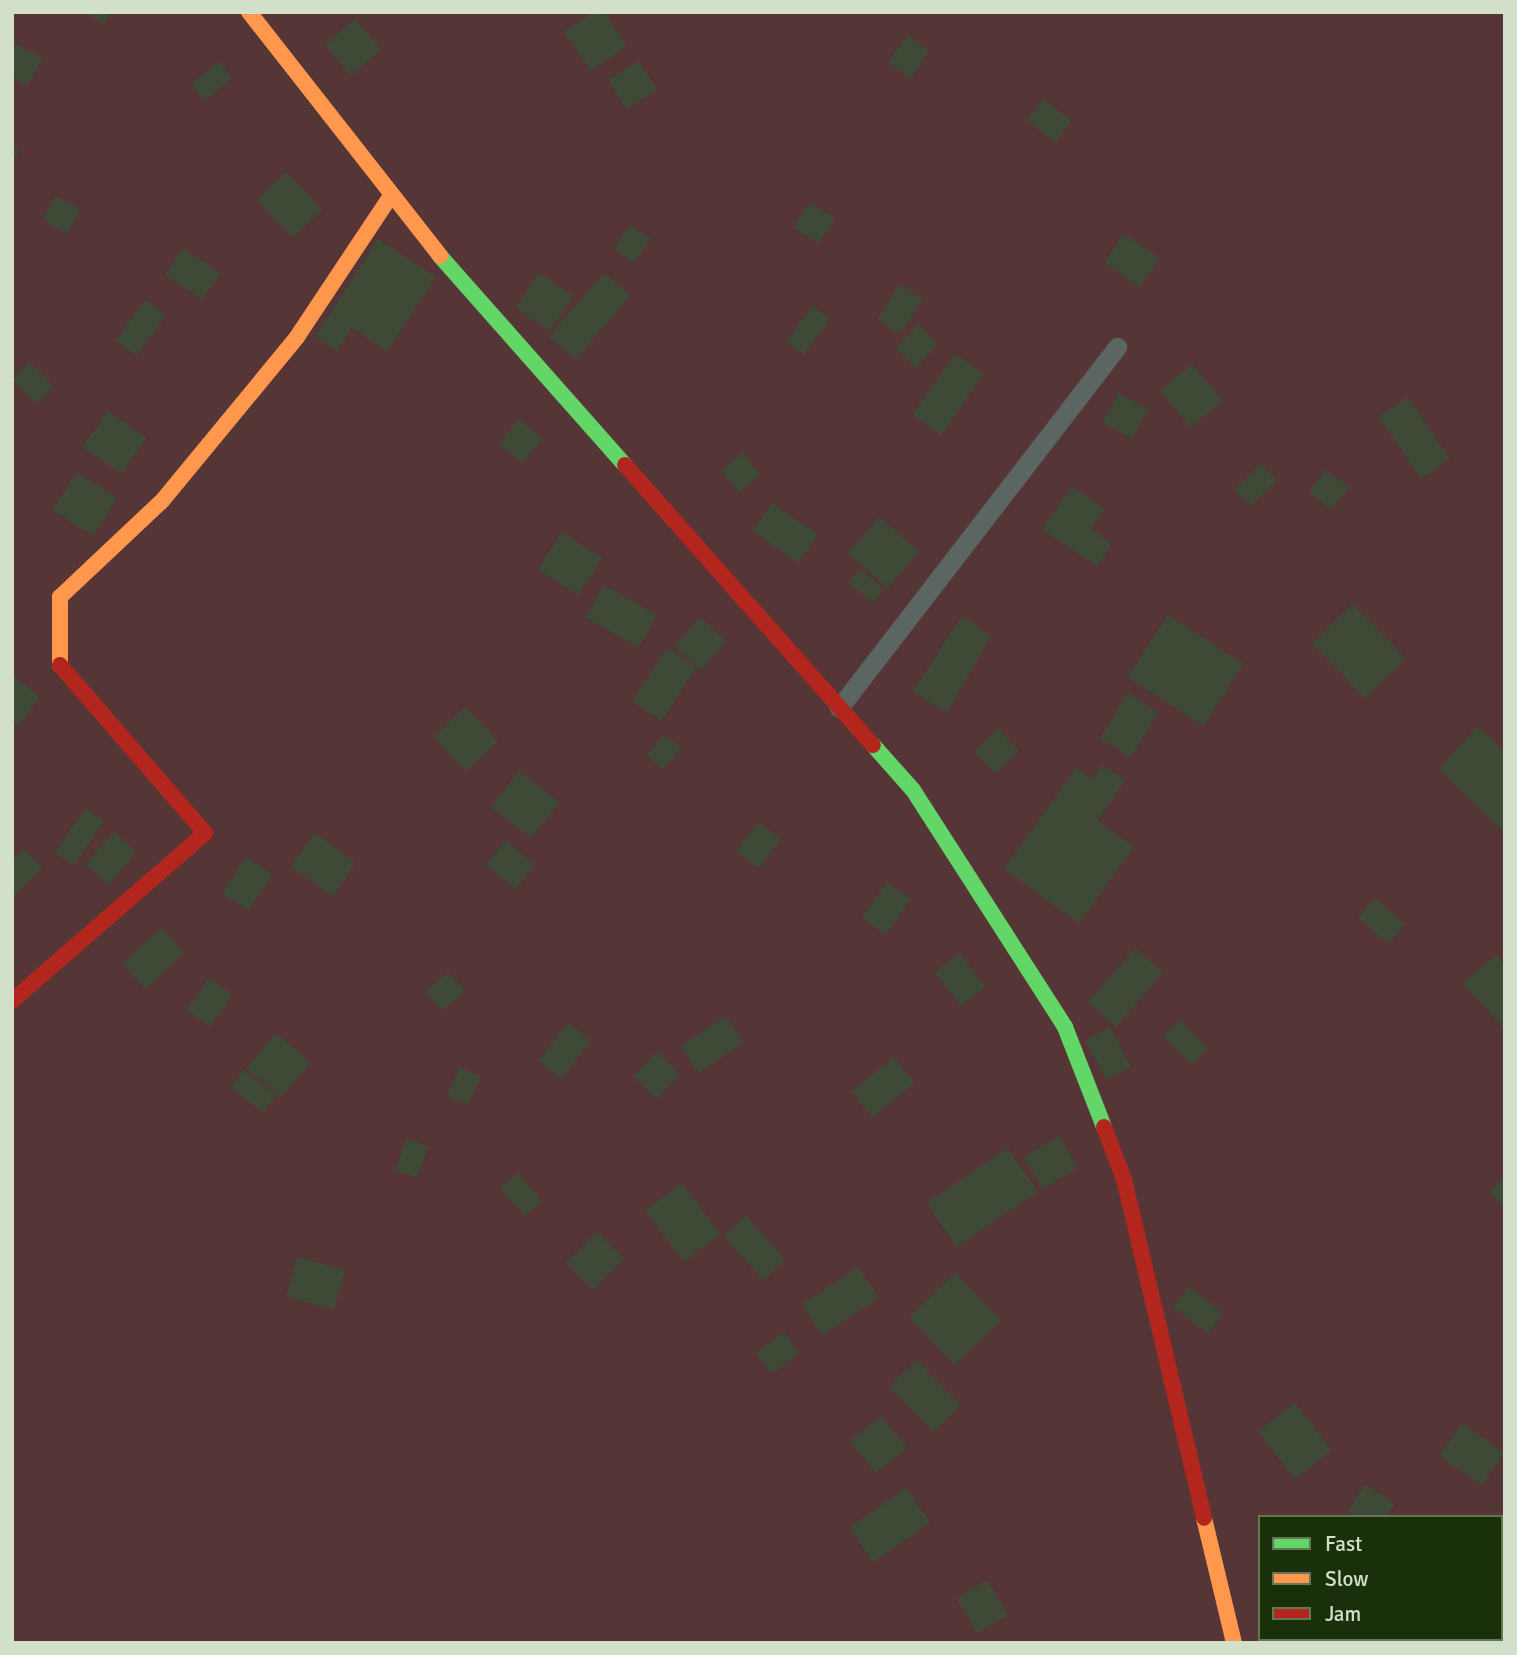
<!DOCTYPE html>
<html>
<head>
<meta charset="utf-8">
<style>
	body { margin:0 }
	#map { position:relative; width:1517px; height:1655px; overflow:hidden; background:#25321c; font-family:Signika,sans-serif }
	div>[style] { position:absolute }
	.green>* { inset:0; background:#563536 }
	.building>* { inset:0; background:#3e4a36; transform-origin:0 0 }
	.lane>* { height:19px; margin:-9.5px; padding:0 9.5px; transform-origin:9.5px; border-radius:9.5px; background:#5b6562 }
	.street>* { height:37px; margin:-18.5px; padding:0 18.5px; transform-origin:18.5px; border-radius:18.5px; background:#5b6562 }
	.fast>* { height:16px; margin:-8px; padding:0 8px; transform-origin:8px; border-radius:8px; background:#63d668 }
	.slow>* { height:16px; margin:-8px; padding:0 8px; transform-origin:8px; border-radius:8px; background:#ff974d }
	.jam>* { height:16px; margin:-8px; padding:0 8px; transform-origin:8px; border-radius:8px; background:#b3261e }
	span { translate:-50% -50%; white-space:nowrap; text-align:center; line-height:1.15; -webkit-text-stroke:6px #19300a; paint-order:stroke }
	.frame { position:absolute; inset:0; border:14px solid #d2e0ca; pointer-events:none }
	.legend { position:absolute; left:1258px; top:1515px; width:245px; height:126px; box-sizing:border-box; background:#19300a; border:2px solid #637657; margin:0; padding:9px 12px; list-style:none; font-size:21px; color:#d2e0ca }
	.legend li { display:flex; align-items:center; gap:14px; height:35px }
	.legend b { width:35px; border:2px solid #637657 }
</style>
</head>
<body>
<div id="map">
	<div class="green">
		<i style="clip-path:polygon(evenodd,12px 12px,1505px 12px,1505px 1643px,12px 1643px,12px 12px,1260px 1517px,1501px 1517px,1501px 1639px,1260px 1639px,1260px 1517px)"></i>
	</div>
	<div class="building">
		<i style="clip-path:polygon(83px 12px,111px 12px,104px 24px)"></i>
		<i style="clip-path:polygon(593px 12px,604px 12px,627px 46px,591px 71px,564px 32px)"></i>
		<i style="left:355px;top:19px;width:40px;height:40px;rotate:49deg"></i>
		<i style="left:908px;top:35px;width:27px;height:34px;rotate:36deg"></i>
		<i style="clip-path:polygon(13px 42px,43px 59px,27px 85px,12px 77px)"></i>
		<i style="left:639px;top:61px;width:34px;height:36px;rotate:58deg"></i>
		<i style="left:219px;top:62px;width:21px;height:35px;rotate:51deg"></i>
		<i style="left:1043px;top:99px;width:36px;height:27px;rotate:37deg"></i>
		<i style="clip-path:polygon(12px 145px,20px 151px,12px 160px)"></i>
		<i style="left:286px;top:172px;width:52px;height:41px;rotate:46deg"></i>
		<i style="left:56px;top:196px;width:28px;height:27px;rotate:30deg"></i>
		<i style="left:810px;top:202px;width:30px;height:30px;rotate:33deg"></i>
		<i style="left:630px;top:225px;width:25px;height:29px;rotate:34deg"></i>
		<i style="left:1124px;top:234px;width:43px;height:35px;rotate:34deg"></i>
		<i style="clip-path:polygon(378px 239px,436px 277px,387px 351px,352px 328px,337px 351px,315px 337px)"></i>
		<i style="left:183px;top:248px;width:45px;height:32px;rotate:34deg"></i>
		<i style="left:539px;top:273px;width:41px;height:42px;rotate:34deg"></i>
		<i style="left:604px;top:273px;width:35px;height:84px;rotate:41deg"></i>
		<i style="left:900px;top:284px;width:27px;height:42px;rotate:33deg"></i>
		<i style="left:145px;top:300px;width:26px;height:50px;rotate:36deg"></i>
		<i style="left:812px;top:306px;width:22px;height:44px;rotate:36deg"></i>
		<i style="left:918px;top:325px;width:28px;height:32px;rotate:44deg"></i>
		<i style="left:955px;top:354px;width:35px;height:74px;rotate:35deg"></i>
		<i style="left:30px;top:362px;width:34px;height:25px;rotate:45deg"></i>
		<i style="left:1192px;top:364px;width:48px;height:42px;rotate:50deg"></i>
		<i style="left:1119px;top:393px;width:34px;height:33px;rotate:30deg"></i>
		<i style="left:1407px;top:397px;width:75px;height:35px;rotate:55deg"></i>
		<i style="left:108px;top:411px;width:47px;height:44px;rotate:35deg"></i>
		<i style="left:518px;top:419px;width:31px;height:32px;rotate:38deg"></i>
		<i style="left:743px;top:453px;width:28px;height:28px;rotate:51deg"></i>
		<i style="left:1261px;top:464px;width:23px;height:37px;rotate:47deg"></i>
		<i style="left:1326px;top:470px;width:29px;height:28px;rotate:38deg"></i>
		<i style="left:77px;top:472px;width:48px;height:45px;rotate:33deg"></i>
		<i style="clip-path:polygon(1072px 487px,1105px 509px,1091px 529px,1112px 544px,1097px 566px,1042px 529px)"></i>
		<i style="left:772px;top:503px;width:56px;height:34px;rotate:35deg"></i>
		<i style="left:879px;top:517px;width:53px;height:48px;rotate:41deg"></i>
		<i style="left:562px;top:532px;width:48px;height:44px;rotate:33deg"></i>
		<i style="left:860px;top:569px;width:31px;height:18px;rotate:40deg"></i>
		<i style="left:604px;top:585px;width:61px;height:37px;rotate:30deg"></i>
		<i style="left:1353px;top:604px;width:76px;height:57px;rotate:46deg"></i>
		<i style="left:1168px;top:615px;width:90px;height:74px;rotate:33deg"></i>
		<i style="clip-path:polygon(962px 616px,991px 636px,947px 713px,913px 691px)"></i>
		<i style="left:700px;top:617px;width:36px;height:39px;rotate:42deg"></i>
		<i style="left:667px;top:648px;width:35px;height:64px;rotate:33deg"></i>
		<i style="clip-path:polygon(12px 675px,40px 697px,18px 726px,12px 722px)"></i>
		<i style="left:1128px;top:693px;width:36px;height:53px;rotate:32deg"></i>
		<i style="left:466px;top:707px;width:47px;height:44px;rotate:47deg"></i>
		<i style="clip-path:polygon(1478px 726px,1505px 752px,1505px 833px,1439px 769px)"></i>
		<i style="left:998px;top:729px;width:30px;height:33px;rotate:46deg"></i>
		<i style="left:664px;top:734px;width:22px;height:28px;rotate:39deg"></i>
		<i style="clip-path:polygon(1102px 765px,1126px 781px,1097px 820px,1134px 847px,1079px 923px,1004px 869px,1076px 768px,1092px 780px)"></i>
		<i style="left:519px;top:771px;width:51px;height:46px;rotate:38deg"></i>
		<i style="left:85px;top:808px;width:23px;height:54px;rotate:34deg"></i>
		<i style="left:759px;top:822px;width:28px;height:37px;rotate:38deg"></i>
		<i style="left:114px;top:832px;width:30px;height:43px;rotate:41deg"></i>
		<i style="left:315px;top:833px;width:51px;height:41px;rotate:36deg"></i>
		<i style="left:506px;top:841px;width:38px;height:31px;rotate:40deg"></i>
		<i style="clip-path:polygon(23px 849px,42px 868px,14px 896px,12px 860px)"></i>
		<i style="left:246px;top:857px;width:32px;height:43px;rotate:34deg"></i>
		<i style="left:887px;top:882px;width:29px;height:44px;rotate:35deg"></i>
		<i style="left:1375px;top:898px;width:40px;height:26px;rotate:41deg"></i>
		<i style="left:161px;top:928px;width:34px;height:53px;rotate:47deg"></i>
		<i style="left:1135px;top:948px;width:37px;height:72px;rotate:41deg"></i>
		<i style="left:959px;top:953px;width:43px;height:31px;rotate:52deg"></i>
		<i style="clip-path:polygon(1496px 955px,1505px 965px,1505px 1030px,1463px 983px)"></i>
		<i style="left:448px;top:972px;width:25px;height:30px;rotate:48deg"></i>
		<i style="left:209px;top:978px;width:29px;height:39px;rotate:35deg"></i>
		<i style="left:726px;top:1016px;width:32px;height:55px;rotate:56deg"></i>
		<i style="left:1180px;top:1020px;width:40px;height:23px;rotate:45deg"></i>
		<i style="left:568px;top:1023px;width:29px;height:48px;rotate:38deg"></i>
		<i style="left:1110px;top:1027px;width:45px;height:28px;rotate:62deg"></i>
		<i style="left:276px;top:1033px;width:45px;height:46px;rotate:40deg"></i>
		<i style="left:657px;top:1052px;width:32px;height:34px;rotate:44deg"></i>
		<i style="left:894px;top:1057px;width:33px;height:55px;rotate:51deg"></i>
		<i style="left:460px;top:1067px;width:23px;height:31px;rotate:25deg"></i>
		<i style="left:244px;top:1070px;width:41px;height:22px;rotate:38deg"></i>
		<i style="left:1059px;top:1136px;width:37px;height:41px;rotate:59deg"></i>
		<i style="left:406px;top:1139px;width:23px;height:33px;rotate:18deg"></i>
		<i style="left:1008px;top:1148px;width:53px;height:98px;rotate:56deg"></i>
		<i style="left:518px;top:1173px;width:37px;height:23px;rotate:49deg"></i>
		<i style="clip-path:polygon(1505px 1176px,1505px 1208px,1489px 1192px)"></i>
		<i style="left:682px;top:1183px;width:64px;height:46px;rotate:53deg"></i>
		<i style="left:746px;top:1216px;width:59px;height:30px;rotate:48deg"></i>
		<i style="left:597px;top:1232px;width:38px;height:44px;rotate:45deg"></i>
		<i style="left:297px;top:1257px;width:50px;height:41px;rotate:15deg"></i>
		<i style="left:858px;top:1267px;width:37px;height:68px;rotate:56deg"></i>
		<i style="left:955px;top:1273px;width:66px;height:64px;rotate:46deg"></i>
		<i style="left:1189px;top:1287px;width:43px;height:26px;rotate:37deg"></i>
		<i style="left:784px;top:1332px;width:26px;height:35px;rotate:53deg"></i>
		<i style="left:917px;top:1360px;width:63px;height:38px;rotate:46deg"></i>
		<i style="left:1295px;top:1403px;width:60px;height:47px;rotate:52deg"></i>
		<i style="left:881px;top:1416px;width:41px;height:40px;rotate:51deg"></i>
		<i style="left:1462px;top:1423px;width:52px;height:40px;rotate:35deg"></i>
		<i style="clip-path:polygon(1365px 1484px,1395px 1504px,1386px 1517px,1359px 1517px,1348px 1510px)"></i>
		<i style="left:906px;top:1488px;width:42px;height:69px;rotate:55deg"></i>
		<i style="clip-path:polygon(1501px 1527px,1505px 1529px,1501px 1545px)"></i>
		<i style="left:987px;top:1580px;width:41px;height:36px;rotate:59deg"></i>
	</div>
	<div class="lane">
		<i style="left:839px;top:708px;width:456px;rotate:-52.4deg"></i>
	</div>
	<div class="street">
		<i style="left:1501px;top:1589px;width:6px;rotate:-51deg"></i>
		<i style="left:1463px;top:1643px;width:4px;rotate:-63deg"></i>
	</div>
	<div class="fast">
		<i style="left:440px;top:256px;width:279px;rotate:48.5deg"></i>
		<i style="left:873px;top:745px;width:60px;rotate:48.4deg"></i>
		<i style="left:913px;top:790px;width:282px;rotate:57.3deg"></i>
		<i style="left:1065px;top:1027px;width:107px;rotate:68.7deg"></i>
	</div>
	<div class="slow">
		<i style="left:249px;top:12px;width:310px;rotate:51.9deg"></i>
		<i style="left:60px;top:665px;width:68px;rotate:-90deg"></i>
		<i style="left:60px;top:597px;width:140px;rotate:-43.3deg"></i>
		<i style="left:162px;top:501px;width:212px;rotate:-50.5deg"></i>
		<i style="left:297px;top:337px;width:168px;rotate:-56.4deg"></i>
		<i style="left:1204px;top:1518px;width:129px;rotate:76.5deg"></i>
	</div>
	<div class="jam">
		<i style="left:625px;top:465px;width:374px;rotate:48.5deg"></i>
		<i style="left:12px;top:1001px;width:256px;rotate:-41deg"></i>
		<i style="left:205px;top:833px;width:222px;rotate:-130.8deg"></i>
		<i style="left:1104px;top:1127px;width:56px;rotate:69deg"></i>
		<i style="left:1124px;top:1179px;width:348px;rotate:76.7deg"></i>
	</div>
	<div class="frame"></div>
	<ul class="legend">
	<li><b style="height:9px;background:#63d668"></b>Fast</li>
	<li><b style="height:9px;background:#ff974d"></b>Slow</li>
	<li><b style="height:9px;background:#b3261e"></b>Jam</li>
	</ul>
</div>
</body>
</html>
